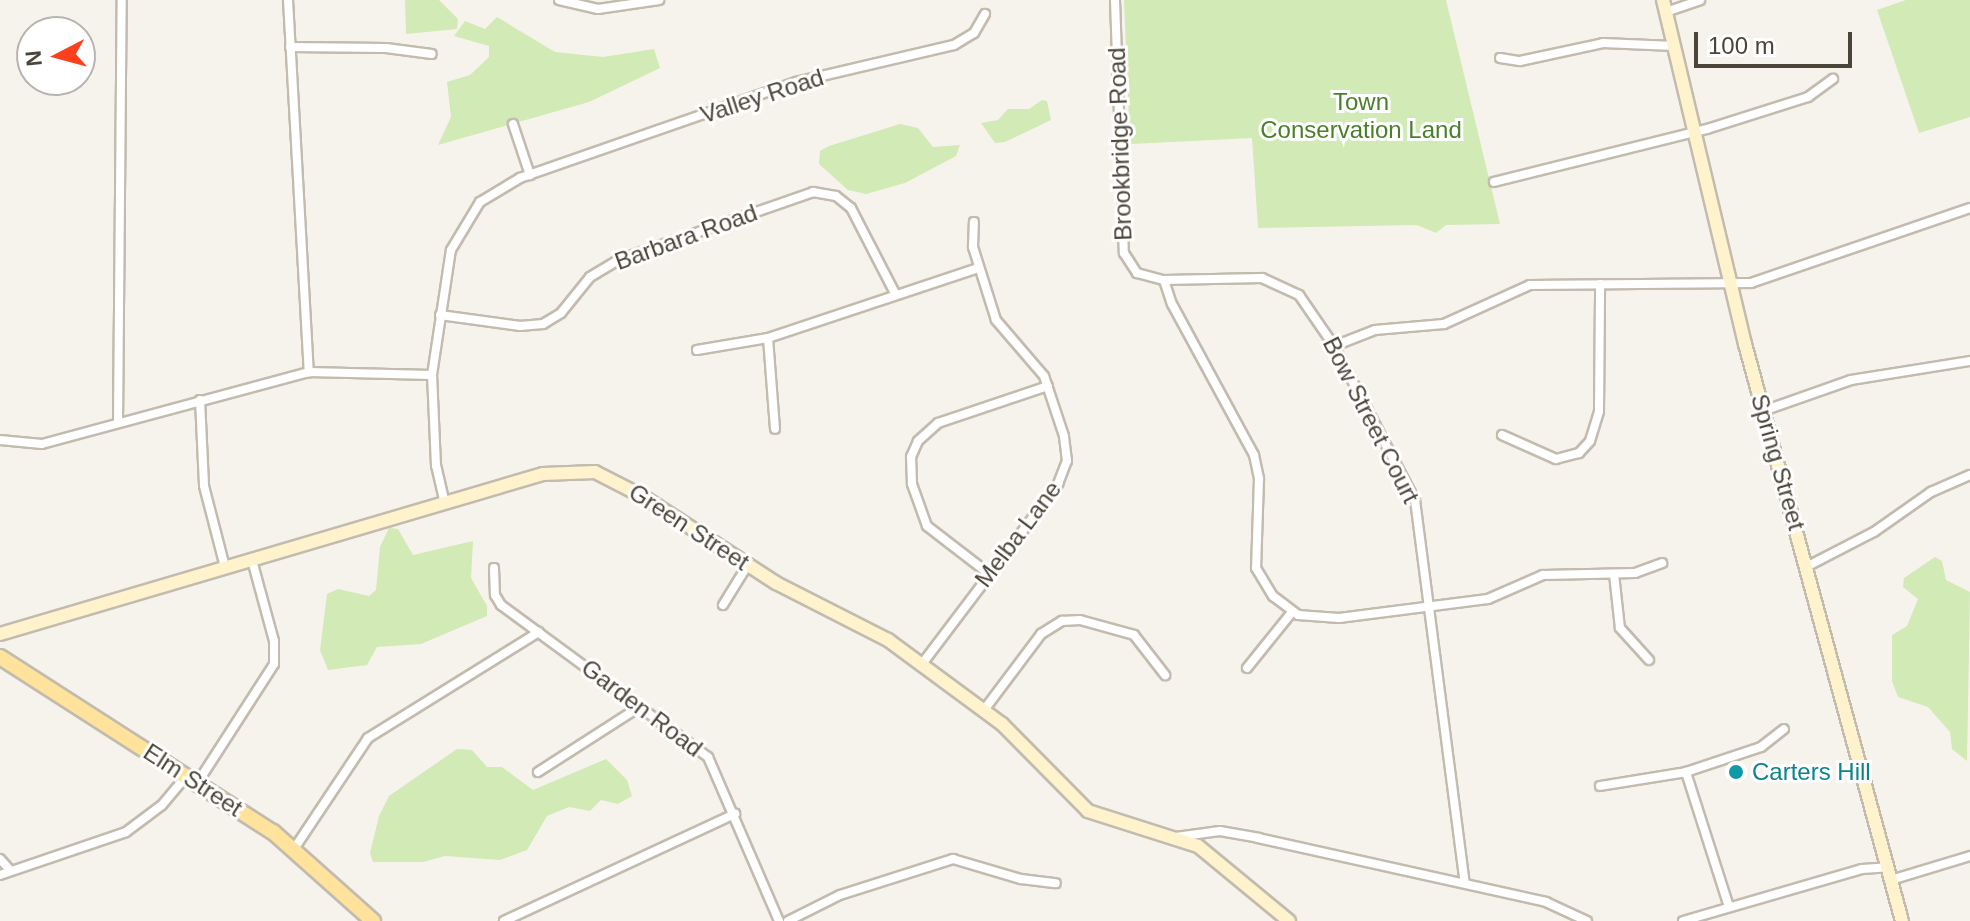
<!DOCTYPE html>
<html>
<head>
<meta charset="utf-8">
<style>
	body { margin:0 }
	#map { position:relative; width:1970px; height:921px; overflow:hidden; background:#f6f3ec; font-family:Helvetica,sans-serif }
	div>[style] { position:absolute }
	.green>* { inset:0; background:#d2eab5 }
	.roads { filter:drop-shadow(2px 0 #c2bbae) drop-shadow(-2px 0 #c2bbae) drop-shadow(0 2px #c2bbae) drop-shadow(0 -2px #c2bbae) }
	.street>* { height:8px; margin:-4px; padding:0 4px; transform-origin:4px; border-radius:4px; background:#fff }
	.secondary>* { height:12px; margin:-6px; padding:0 6px; transform-origin:6px; border-radius:6px; background:#fff3cd }
	.primary>* { height:14px; margin:-7px; padding:0 7px; transform-origin:7px; border-radius:7px; background:#ffe39c }
	.dots>* { width:22px; height:22px; translate:-50% -50%; box-sizing:border-box; border:4px solid #fff; border-radius:50% }
	span { translate:-50% -50%; white-space:nowrap; text-align:center; line-height:1.15; -webkit-text-stroke:6px #fff; paint-order:stroke }
	.street-label { font-size:24px; color:#4b4439 }
	.park-label { font-size:24px; color:#4a7f2a }
	.culture-label { font-size:24px; color:#0d838f }
	.left { translate:0 -50%; text-align:left }
	.north { position:absolute; left:16px; top:16px; width:80px; height:80px; box-sizing:border-box; background:#fff; border:2px solid #b7b4b0; border-radius:50%; rotate:264deg; font-size:22px; font-weight:700; line-height:32px; text-align:center; color:#4b4439 }
	.north::after { content:''; display:block; margin:auto; width:28px; height:36px; background:#fc3f1d; clip-path:polygon(50% 0,100% 100%,50% 72%,0 100%) }
	.scale { position:absolute; left:1694px; top:32px; width:158px; height:36px; box-sizing:border-box; border:4px solid #4b4439; border-top:0; padding-left:10px; font-size:24px; line-height:28px; white-space:nowrap; color:#4b4439; -webkit-text-stroke:6px #fff; paint-order:stroke }
</style>
</head>
<body>
<div id="map">
	<div class="green">
		<i style="clip-path:polygon(405px 0,439px 0,458px 19px,457px 29px,406px 34px)"></i>
		<i style="clip-path:polygon(1124px 0,1446px 0,1500px 224px,1446px 225px,1436px 233px,1417px 225px,1258px 228px,1252px 138px,1130px 144px)"></i>
		<i style="clip-path:polygon(1906px 0,1970px 0,1970px 117px,1919px 133px,1877px 10px)"></i>
		<i style="clip-path:polygon(497px 17px,555px 52px,603px 57px,654px 49px,660px 68px,589px 102px,438px 145px,451px 117px,447px 82px,470px 75px,489px 57px,489px 46px,454px 36px,465px 21px,485px 29px)"></i>
		<i style="clip-path:polygon(1042px 100px,1047px 101px,1051px 120px,1005px 142px,995px 143px,981px 123px,998px 120px,1008px 109px,1029px 109px)"></i>
		<i style="clip-path:polygon(900px 124px,918px 128px,933px 147px,960px 145px,956px 156px,905px 183px,866px 194px,848px 190px,819px 164px,820px 151px,829px 146px)"></i>
		<i style="clip-path:polygon(389px 528px,398px 529px,413px 555px,473px 541px,471px 578px,487px 606px,487px 616px,421px 644px,377px 647px,367px 665px,328px 670px,320px 650px,327px 594px,338px 589px,369px 596px,376px 590px,380px 547px)"></i>
		<i style="clip-path:polygon(1935px 557px,1942px 561px,1946px 580px,1970px 592px,1967px 761px,1952px 749px,1950px 732px,1928px 707px,1898px 697px,1892px 681px,1892px 635px,1907px 626px,1918px 599px,1903px 587px,1904px 578px)"></i>
		<i style="clip-path:polygon(457px 749px,472px 750px,487px 767px,502px 767px,533px 790px,606px 759px,627px 780px,632px 796px,618px 804px,601px 800px,590px 811px,569px 807px,547px 816px,527px 850px,500px 860px,445px 856px,423px 862px,373px 862px,370px 853px,379px 816px,389px 796px)"></i>
	</div>
	<div class="roads">
		<div class="street">
			<i style="left:288px;top:0;width:373px;rotate:86.8deg"></i>
			<i style="left:559px;top:0;width:40px;rotate:13deg"></i>
			<i style="left:598px;top:9px;width:62px;rotate:-8.4deg"></i>
			<i style="left:1115px;top:0;width:253px;rotate:88deg"></i>
			<i style="left:1124px;top:253px;width:24px;rotate:57deg"></i>
			<i style="left:1137px;top:273px;width:28px;rotate:15deg"></i>
			<i style="left:1164px;top:280px;width:25px;rotate:72deg"></i>
			<i style="left:1172px;top:304px;width:172px;rotate:61.5deg"></i>
			<i style="left:1254px;top:455px;width:25px;rotate:78deg"></i>
			<i style="left:1259px;top:479px;width:89px;rotate:91.9deg"></i>
			<i style="left:1256px;top:568px;width:33px;rotate:59deg"></i>
			<i style="left:1273px;top:596px;width:31px;rotate:37deg"></i>
			<i style="left:1298px;top:615px;width:41px;rotate:4.2deg"></i>
			<i style="left:1339px;top:618px;width:150px;rotate:-7.3deg"></i>
			<i style="left:1488px;top:599px;width:60px;rotate:-23.6deg"></i>
			<i style="left:1543px;top:575px;width:92px;rotate:-1.2deg"></i>
			<i style="left:1635px;top:573px;width:29px;rotate:-20deg"></i>
			<i style="left:1666px;top:12px;width:36px;rotate:-19deg"></i>
			<i style="left:290px;top:47px;width:96px;rotate:0.6deg"></i>
			<i style="left:386px;top:48px;width:46px;rotate:7.4deg"></i>
			<i style="left:1500px;top:58px;width:20px;rotate:9deg"></i>
			<i style="left:1520px;top:61px;width:85px;rotate:-12.2deg"></i>
			<i style="left:1603px;top:43px;width:71px;rotate:2.4deg"></i>
			<i style="left:513px;top:124px;width:54px;rotate:71.6deg"></i>
			<i style="left:1494px;top:182px;width:219px;rotate:-14deg"></i>
			<i style="left:1707px;top:129px;width:106px;rotate:-17.6deg"></i>
			<i style="left:1808px;top:97px;width:31px;rotate:-36deg"></i>
			<i style="left:1164px;top:280px;width:98px;rotate:-1.2deg"></i>
			<i style="left:1262px;top:278px;width:41px;rotate:24.7deg"></i>
			<i style="left:1299px;top:295px;width:62px;rotate:55.5deg"></i>
			<i style="left:1334px;top:346px;width:174px;rotate:62.3deg"></i>
			<i style="left:1415px;top:500px;width:386px;rotate:82.6deg"></i>
			<i style="left:440px;top:315px;width:81px;rotate:7.8deg"></i>
			<i style="left:520px;top:326px;width:23px;rotate:-5deg"></i>
			<i style="left:543px;top:324px;width:21px;rotate:-31deg"></i>
			<i style="left:561px;top:313px;width:46px;rotate:-51.1deg"></i>
			<i style="left:590px;top:277px;width:33px;rotate:-31deg"></i>
			<i style="left:618px;top:260px;width:207px;rotate:-19.2deg"></i>
			<i style="left:813px;top:192px;width:23px;rotate:10deg"></i>
			<i style="left:836px;top:196px;width:19px;rotate:39deg"></i>
			<i style="left:851px;top:208px;width:98px;rotate:62.7deg"></i>
			<i style="left:768px;top:338px;width:91px;rotate:85.6deg"></i>
			<i style="left:1334px;top:346px;width:44px;rotate:-21.3deg"></i>
			<i style="left:1375px;top:330px;width:69px;rotate:-5deg"></i>
			<i style="left:1444px;top:324px;width:94px;rotate:-24.4deg"></i>
			<i style="left:1530px;top:285px;width:221px;rotate:-0.5deg"></i>
			<i style="left:1751px;top:283px;width:231px;rotate:-18.9deg"></i>
			<i style="left:697px;top:350px;width:72px;rotate:-9.6deg"></i>
			<i style="left:768px;top:338px;width:222px;rotate:-18.4deg"></i>
			<i style="left:200px;top:400px;width:86px;rotate:87.3deg"></i>
			<i style="left:204px;top:486px;width:84px;rotate:75.5deg"></i>
			<i style="left:1763px;top:411px;width:93px;rotate:-19.4deg"></i>
			<i style="left:1851px;top:380px;width:121px;rotate:-9.1deg"></i>
			<i style="left:118px;top:422px;width:422px;rotate:-89.5deg"></i>
			<i style="left:1502px;top:435px;width:59px;rotate:24deg"></i>
			<i style="left:1556px;top:459px;width:24px;rotate:-15deg"></i>
			<i style="left:1579px;top:453px;width:16px;rotate:-47deg"></i>
			<i style="left:1590px;top:441px;width:31px;rotate:-73deg"></i>
			<i style="left:1599px;top:411px;width:127px;rotate:-89.5deg"></i>
			<i style="left:0;top:440px;width:42px;rotate:5.4deg"></i>
			<i style="left:42px;top:444px;width:277px;rotate:-15.1deg"></i>
			<i style="left:309px;top:372px;width:123px;rotate:1.4deg"></i>
			<i style="left:445px;top:504px;width:39px;rotate:-103deg"></i>
			<i style="left:436px;top:466px;width:91px;rotate:-92.5deg"></i>
			<i style="left:432px;top:375px;width:126px;rotate:-81.4deg"></i>
			<i style="left:451px;top:250px;width:56px;rotate:-58.9deg"></i>
			<i style="left:480px;top:202px;width:47px;rotate:-31deg"></i>
			<i style="left:520px;top:178px;width:292px;rotate:-19.2deg"></i>
			<i style="left:796px;top:82px;width:162px;rotate:-13.2deg"></i>
			<i style="left:954px;top:45px;width:23px;rotate:-31deg"></i>
			<i style="left:974px;top:33px;width:22px;rotate:-60deg"></i>
			<i style="left:1808px;top:566px;width:74px;rotate:-27.3deg"></i>
			<i style="left:1874px;top:532px;width:70px;rotate:-35.1deg"></i>
			<i style="left:1931px;top:492px;width:43px;rotate:-23.6deg"></i>
			<i style="left:494px;top:568px;width:27px;rotate:88deg"></i>
			<i style="left:495px;top:595px;width:12px;rotate:59deg"></i>
			<i style="left:501px;top:605px;width:257px;rotate:36.3deg"></i>
			<i style="left:708px;top:757px;width:179px;rotate:66.6deg"></i>
			<i style="left:988px;top:573px;width:77px;rotate:-142.4deg"></i>
			<i style="left:927px;top:526px;width:45px;rotate:-109.7deg"></i>
			<i style="left:912px;top:484px;width:27px;rotate:-92deg"></i>
			<i style="left:911px;top:457px;width:17px;rotate:-66deg"></i>
			<i style="left:918px;top:441px;width:27px;rotate:-42deg"></i>
			<i style="left:938px;top:423px;width:116px;rotate:-18.6deg"></i>
			<i style="left:1614px;top:574px;width:54px;rotate:83.7deg"></i>
			<i style="left:1620px;top:628px;width:43px;rotate:47.8deg"></i>
			<i style="left:723px;top:605px;width:46px;rotate:-58.4deg"></i>
			<i style="left:922px;top:664px;width:226px;rotate:-52.9deg"></i>
			<i style="left:1058px;top:484px;width:25px;rotate:-69deg"></i>
			<i style="left:1067px;top:461px;width:25px;rotate:-97deg"></i>
			<i style="left:1064px;top:436px;width:63px;rotate:-108.4deg"></i>
			<i style="left:1044px;top:376px;width:74px;rotate:-130.6deg"></i>
			<i style="left:996px;top:320px;width:77px;rotate:-107.5deg"></i>
			<i style="left:973px;top:247px;width:25px;rotate:-88deg"></i>
			<i style="left:1247px;top:668px;width:72px;rotate:-51.2deg"></i>
			<i style="left:984px;top:710px;width:95px;rotate:-53.1deg"></i>
			<i style="left:1041px;top:634px;width:25px;rotate:-32deg"></i>
			<i style="left:1062px;top:621px;width:18px;rotate:-3deg"></i>
			<i style="left:1080px;top:620px;width:56px;rotate:15.5deg"></i>
			<i style="left:1134px;top:635px;width:51px;rotate:52.2deg"></i>
			<i style="left:538px;top:772px;width:122px;rotate:-32.7deg"></i>
			<i style="left:198px;top:782px;width:140px;rotate:-57.2deg"></i>
			<i style="left:274px;top:664px;width:23px;rotate:-90deg"></i>
			<i style="left:274px;top:641px;width:84px;rotate:-105.2deg"></i>
			<i style="left:1600px;top:786px;width:87px;rotate:-9.2deg"></i>
			<i style="left:1176px;top:837px;width:44px;rotate:-7.8deg"></i>
			<i style="left:1220px;top:831px;width:39px;rotate:10deg"></i>
			<i style="left:1258px;top:838px;width:295px;rotate:12.5deg"></i>
			<i style="left:1546px;top:902px;width:45px;rotate:24.9deg"></i>
			<i style="left:294px;top:849px;width:133px;rotate:-56.3deg"></i>
			<i style="left:368px;top:738px;width:201px;rotate:-31.8deg"></i>
			<i style="left:0;top:859px;width:15px;rotate:48deg"></i>
			<i style="left:0;top:875px;width:133px;rotate:-18.8deg"></i>
			<i style="left:126px;top:832px;width:45px;rotate:-36.9deg"></i>
			<i style="left:162px;top:805px;width:38px;rotate:-50deg"></i>
			<i style="left:1891px;top:880px;width:83px;rotate:-16.9deg"></i>
			<i style="left:1729px;top:907px;width:142px;rotate:-107.7deg"></i>
			<i style="left:1686px;top:772px;width:79px;rotate:-18.4deg"></i>
			<i style="left:1761px;top:747px;width:29px;rotate:-38deg"></i>
			<i style="left:504px;top:921px;width:255px;rotate:-24.9deg"></i>
			<i style="left:788px;top:921px;width:58px;rotate:-26.6deg"></i>
			<i style="left:840px;top:895px;width:119px;rotate:-17.7deg"></i>
			<i style="left:953px;top:859px;width:71px;rotate:16.4deg"></i>
			<i style="left:1021px;top:879px;width:35px;rotate:7deg"></i>
			<i style="left:1683px;top:921px;width:186px;rotate:-16.2deg"></i>
			<i style="left:1862px;top:869px;width:26px;rotate:-4deg"></i>
		</div>
		<div class="secondary">
			<i style="left:1663px;top:0;width:354px;rotate:76.6deg"></i>
			<i style="left:1745px;top:344px;width:598px;rotate:74.78deg"></i>
			<i style="left:0;top:634px;width:566px;rotate:-16.42deg"></i>
			<i style="left:543px;top:474px;width:52px;rotate:-2.2deg"></i>
			<i style="left:595px;top:472px;width:53px;rotate:27.1deg"></i>
			<i style="left:642px;top:496px;width:160px;rotate:33deg"></i>
			<i style="left:776px;top:583px;width:126px;rotate:27deg"></i>
			<i style="left:888px;top:640px;width:142px;rotate:36.4deg"></i>
			<i style="left:1002px;top:724px;width:122px;rotate:45.3deg"></i>
			<i style="left:1088px;top:811px;width:115px;rotate:17.7deg"></i>
			<i style="left:1198px;top:846px;width:118px;rotate:39.5deg"></i>
		</div>
		<div class="primary">
			<i style="left:0;top:657px;width:324px;rotate:32.7deg"></i>
			<i style="left:273px;top:832px;width:134px;rotate:41.7deg"></i>
		</div>
	</div>
	<div class="dots">
		<i style="left:1736px;top:772px;background:#0f9aa8"></i>
	</div>
	<div class="street-label">
		<span style="left:762px;top:96px;rotate:-18deg">Valley Road</span>
		<span style="left:1120px;top:144px;rotate:-92deg">Brookbridge Road</span>
		<span style="left:686px;top:237px;rotate:-20deg">Barbara Road</span>
		<span style="left:1371px;top:420px;rotate:63deg">Bow Street Court</span>
		<span style="left:1778px;top:462px;rotate:74deg">Spring Street</span>
		<span style="left:689px;top:527px;rotate:33deg">Green Street</span>
		<span style="left:1018px;top:534px;rotate:-53deg">Melba Lane</span>
		<span style="left:642px;top:708px;rotate:37deg">Garden Road</span>
		<span style="left:193px;top:780px;rotate:33deg">Elm Street</span>
	</div>
	<div class="park-label">
		<span style="left:1361px;top:116px">Town<br>Conservation Land</span>
	</div>
	<div class="culture-label">
		<span class="left" style="left:1752px;top:772px">Carters Hill</span>
	</div>
	<div class="north">N</div>
	<div class="scale">100 m</div>
</div>
</body>
</html>
